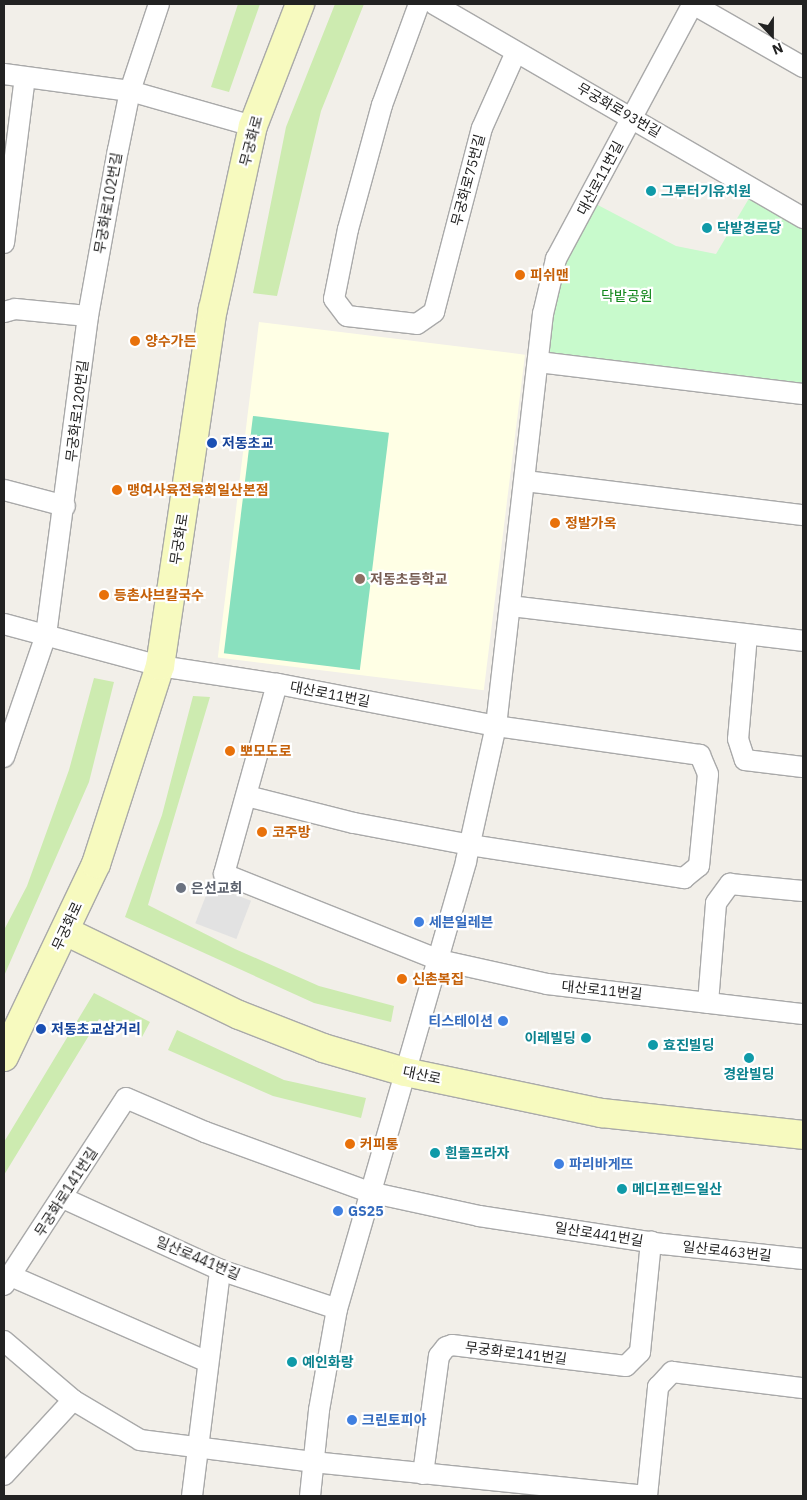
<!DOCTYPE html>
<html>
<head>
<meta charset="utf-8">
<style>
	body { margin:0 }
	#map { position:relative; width:807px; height:1500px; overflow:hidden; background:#f2efe9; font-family:"IBM Plex Sans","Noto Sans KR",sans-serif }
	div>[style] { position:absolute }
	.education>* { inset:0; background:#ffffe5; transform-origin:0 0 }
	.grass>* { inset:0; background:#cdebb0 }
	.park>* { inset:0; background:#c8facc }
	.pitch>* { inset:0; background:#88e0be; transform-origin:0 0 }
	.parking>* { inset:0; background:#e2e2e2; transform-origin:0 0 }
	.roads { filter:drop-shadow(1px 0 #a9a9a9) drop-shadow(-1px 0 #a9a9a9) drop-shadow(0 1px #a9a9a9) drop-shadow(0 -1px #a9a9a9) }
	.street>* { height:20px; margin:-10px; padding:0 10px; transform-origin:10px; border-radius:10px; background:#fff }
	.secondary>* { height:28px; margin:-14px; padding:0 14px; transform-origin:14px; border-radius:14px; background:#f7fabf }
	.dots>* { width:14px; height:14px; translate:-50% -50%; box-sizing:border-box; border:2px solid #fff; border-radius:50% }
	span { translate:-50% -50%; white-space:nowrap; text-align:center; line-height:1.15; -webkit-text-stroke:4.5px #fff; paint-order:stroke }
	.street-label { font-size:14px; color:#222 }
	.culture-label { font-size:14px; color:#0d838f; font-weight:700 }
	.left { translate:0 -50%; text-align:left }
	.right { translate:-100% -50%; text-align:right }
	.food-label { font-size:14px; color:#c56008; font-weight:700 }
	.park-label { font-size:14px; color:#0c8416 }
	.transit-label { font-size:14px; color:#164399; font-weight:700 }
	.education-label { font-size:14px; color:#785e54; font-weight:700 }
	.worship-label { font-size:14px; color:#5b616d; font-weight:700 }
	.shop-label { font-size:14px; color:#366cbe; font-weight:700 }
	.frame { position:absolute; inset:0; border:5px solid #222; pointer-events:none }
	.north { position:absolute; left:747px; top:10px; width:50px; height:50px; -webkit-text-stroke:4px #fff; paint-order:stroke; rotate:158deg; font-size:14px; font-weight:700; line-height:20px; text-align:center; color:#222 }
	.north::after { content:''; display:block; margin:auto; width:18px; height:22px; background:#222; clip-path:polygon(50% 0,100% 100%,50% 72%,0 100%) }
</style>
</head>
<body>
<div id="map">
	<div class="education">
		<i style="left:259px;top:322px;width:268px;height:338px;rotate:7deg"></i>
	</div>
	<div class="grass">
		<i style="clip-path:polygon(238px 4px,260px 4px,229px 92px,211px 87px)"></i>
		<i style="clip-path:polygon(335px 4px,364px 4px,321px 111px,277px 296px,253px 293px,286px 127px)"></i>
		<i style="clip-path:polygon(94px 678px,114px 682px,89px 782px,4px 976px,4px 930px,27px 886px,69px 770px)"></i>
		<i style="clip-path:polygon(193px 696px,210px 697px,148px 905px,235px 949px,319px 986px,394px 1006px,391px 1022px,314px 1003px,125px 917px,162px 815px)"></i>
		<i style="clip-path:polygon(94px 993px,150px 1022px,142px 1037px,99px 1019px,4px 1175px,4px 1142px)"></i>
		<i style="clip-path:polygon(177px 1030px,284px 1080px,366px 1098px,361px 1118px,273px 1096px,168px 1050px)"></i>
	</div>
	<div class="park">
		<i style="clip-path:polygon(751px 195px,803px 226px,803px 383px,549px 355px,553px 303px,563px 261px,594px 203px,676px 246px,716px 254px)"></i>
	</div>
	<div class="pitch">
		<i style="left:253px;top:416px;width:137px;height:239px;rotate:7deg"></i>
	</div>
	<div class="parking">
		<i style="left:210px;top:885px;width:44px;height:41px;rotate:21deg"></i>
	</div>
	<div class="roads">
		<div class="street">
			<i style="left:419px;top:4px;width:108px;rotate:110.1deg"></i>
			<i style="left:382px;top:105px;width:129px;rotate:105.3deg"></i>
			<i style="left:348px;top:229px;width:71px;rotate:101.3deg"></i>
			<i style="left:334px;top:299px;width:21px;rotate:53deg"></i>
			<i style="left:347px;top:316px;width:70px;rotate:6.5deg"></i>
			<i style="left:417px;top:324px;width:21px;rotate:-35deg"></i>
			<i style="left:434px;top:312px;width:190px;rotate:-75.4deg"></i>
			<i style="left:482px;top:128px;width:83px;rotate:-65.9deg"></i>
			<i style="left:434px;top:4px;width:427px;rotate:30.1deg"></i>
			<i style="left:693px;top:4px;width:127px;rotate:29.8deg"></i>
			<i style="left:4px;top:74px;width:127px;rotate:7.7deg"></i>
			<i style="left:130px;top:91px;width:128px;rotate:15.9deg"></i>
			<i style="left:4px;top:243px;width:167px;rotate:-82.8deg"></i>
			<i style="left:4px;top:312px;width:11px;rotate:-15deg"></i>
			<i style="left:15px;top:309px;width:73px;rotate:5.5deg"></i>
			<i style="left:538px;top:362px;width:267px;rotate:6.9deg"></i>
			<i style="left:525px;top:481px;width:280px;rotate:7deg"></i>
			<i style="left:4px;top:490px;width:63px;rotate:14.7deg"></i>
			<i style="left:511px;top:606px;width:294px;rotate:6.8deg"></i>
			<i style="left:4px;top:624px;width:162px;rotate:15.1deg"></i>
			<i style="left:160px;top:666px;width:118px;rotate:8.7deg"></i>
			<i style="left:747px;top:635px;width:104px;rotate:94.9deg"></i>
			<i style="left:738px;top:739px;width:22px;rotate:72deg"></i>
			<i style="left:745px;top:760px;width:58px;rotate:6.9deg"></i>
			<i style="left:4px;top:757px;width:129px;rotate:-71deg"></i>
			<i style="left:46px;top:635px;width:322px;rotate:-82.5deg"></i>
			<i style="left:88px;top:316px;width:169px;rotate:-79.8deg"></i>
			<i style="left:118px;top:150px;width:60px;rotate:-78.5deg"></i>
			<i style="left:130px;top:91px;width:92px;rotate:-71.6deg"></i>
			<i style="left:247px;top:796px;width:110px;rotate:14.2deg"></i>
			<i style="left:354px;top:823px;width:118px;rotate:10.7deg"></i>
			<i style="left:470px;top:845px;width:217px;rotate:8.8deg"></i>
			<i style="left:684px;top:878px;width:19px;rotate:-39deg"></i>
			<i style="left:699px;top:866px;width:92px;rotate:-84.4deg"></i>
			<i style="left:708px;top:774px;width:21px;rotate:-113deg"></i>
			<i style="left:700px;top:755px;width:206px;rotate:-171.9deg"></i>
			<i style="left:496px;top:726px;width:223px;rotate:-169.1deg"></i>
			<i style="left:277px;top:684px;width:197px;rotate:105.6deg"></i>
			<i style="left:224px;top:874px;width:232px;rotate:21.8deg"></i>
			<i style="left:439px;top:960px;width:111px;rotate:12.5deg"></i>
			<i style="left:547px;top:984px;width:258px;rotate:6.7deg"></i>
			<i style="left:708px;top:1003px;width:100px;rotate:-85.4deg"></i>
			<i style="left:716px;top:903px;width:24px;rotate:-54deg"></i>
			<i style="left:730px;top:884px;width:73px;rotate:5.5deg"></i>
			<i style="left:63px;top:1198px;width:173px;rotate:24.6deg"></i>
			<i style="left:220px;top:1270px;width:123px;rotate:18.4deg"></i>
			<i style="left:11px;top:1276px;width:215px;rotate:23.6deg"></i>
			<i style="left:4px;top:1285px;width:223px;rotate:-56.9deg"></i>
			<i style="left:126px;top:1098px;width:86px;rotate:23.3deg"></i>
			<i style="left:205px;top:1132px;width:175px;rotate:20.1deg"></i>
			<i style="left:369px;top:1192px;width:113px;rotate:12.3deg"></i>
			<i style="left:479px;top:1216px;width:186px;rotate:8.7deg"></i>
			<i style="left:663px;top:1244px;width:141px;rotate:6.1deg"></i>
			<i style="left:4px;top:1341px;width:91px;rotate:40.5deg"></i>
			<i style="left:73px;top:1400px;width:78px;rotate:30.8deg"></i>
			<i style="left:140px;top:1440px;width:174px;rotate:7.2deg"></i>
			<i style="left:313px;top:1462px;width:335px;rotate:5.8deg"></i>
			<i style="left:423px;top:1474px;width:119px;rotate:-82.3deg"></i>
			<i style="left:439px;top:1356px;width:11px;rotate:-52deg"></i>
			<i style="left:446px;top:1347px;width:6px;rotate:-18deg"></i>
			<i style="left:452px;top:1345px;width:175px;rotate:6.9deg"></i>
			<i style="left:626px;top:1366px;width:20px;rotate:-45deg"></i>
			<i style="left:640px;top:1352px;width:111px;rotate:-84.3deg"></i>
			<i style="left:4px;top:1475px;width:102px;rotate:-47.4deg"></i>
			<i style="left:192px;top:1496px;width:228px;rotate:-82.9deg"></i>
			<i style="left:310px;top:1496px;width:86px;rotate:-84deg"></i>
			<i style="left:319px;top:1410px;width:103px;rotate:-79.9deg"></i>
			<i style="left:337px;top:1309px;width:466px;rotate:-73.9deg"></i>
			<i style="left:466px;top:861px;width:138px;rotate:-77.5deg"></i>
			<i style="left:496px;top:726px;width:415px;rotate:-83.5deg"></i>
			<i style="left:543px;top:314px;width:57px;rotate:-76.7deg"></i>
			<i style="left:556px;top:259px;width:289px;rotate:-61.8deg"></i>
			<i style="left:647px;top:1496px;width:110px;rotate:-84.2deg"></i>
			<i style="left:658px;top:1387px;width:21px;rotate:-47deg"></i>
			<i style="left:672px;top:1372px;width:132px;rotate:7deg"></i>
		</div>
		<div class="secondary">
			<i style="left:65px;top:931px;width:193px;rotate:25.8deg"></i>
			<i style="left:239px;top:1015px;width:90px;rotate:21.4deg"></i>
			<i style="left:323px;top:1048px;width:85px;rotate:16.3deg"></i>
			<i style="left:405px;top:1072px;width:201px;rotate:11.8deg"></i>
			<i style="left:602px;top:1113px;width:202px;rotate:6.2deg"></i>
			<i style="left:4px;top:1057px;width:214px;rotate:-64.5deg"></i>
			<i style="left:96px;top:864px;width:208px;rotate:-72.1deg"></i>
			<i style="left:160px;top:666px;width:361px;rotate:-81.6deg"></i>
			<i style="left:213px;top:309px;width:187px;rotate:-77.7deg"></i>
			<i style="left:253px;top:126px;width:131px;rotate:-68.9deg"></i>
		</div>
	</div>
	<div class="dots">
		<i style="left:651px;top:191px;background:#0f9aa8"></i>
		<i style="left:707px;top:228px;background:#0f9aa8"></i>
		<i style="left:520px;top:275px;background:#e8710a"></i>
		<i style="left:135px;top:341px;background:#e8710a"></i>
		<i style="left:212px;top:443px;background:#1a4fb4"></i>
		<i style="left:117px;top:490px;background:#e8710a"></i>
		<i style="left:555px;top:523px;background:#e8710a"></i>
		<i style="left:360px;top:579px;background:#8d6e63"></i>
		<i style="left:104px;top:595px;background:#e8710a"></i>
		<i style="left:230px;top:751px;background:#e8710a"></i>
		<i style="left:262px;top:832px;background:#e8710a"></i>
		<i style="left:181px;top:888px;background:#6b7280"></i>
		<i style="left:419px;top:922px;background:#3f7fe0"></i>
		<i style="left:402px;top:979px;background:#e8710a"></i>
		<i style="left:503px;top:1021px;background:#3f7fe0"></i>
		<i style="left:41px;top:1029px;background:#1a4fb4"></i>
		<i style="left:586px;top:1038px;background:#0f9aa8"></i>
		<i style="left:653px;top:1045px;background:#0f9aa8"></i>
		<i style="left:749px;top:1058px;background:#0f9aa8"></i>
		<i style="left:350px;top:1144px;background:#e8710a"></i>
		<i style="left:435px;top:1153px;background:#0f9aa8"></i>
		<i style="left:559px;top:1164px;background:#3f7fe0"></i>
		<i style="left:622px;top:1189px;background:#0f9aa8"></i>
		<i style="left:338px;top:1211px;background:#3f7fe0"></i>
		<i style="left:292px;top:1362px;background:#0f9aa8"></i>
		<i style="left:352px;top:1420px;background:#3f7fe0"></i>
	</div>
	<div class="street-label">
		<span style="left:619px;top:110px;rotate:30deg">무궁화로93번길</span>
		<span style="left:251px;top:141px;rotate:-75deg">무궁화로</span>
		<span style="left:600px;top:178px;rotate:-62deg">대산로11번길</span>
		<span style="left:468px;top:180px;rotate:-75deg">무궁화로75번길</span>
		<span style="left:108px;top:203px;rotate:-80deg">무궁화로102번길</span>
		<span style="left:77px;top:411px;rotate:-83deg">무궁화로120번길</span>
		<span style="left:179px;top:539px;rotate:-81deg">무궁화로</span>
		<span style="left:330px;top:694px;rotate:11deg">대산로11번길</span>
		<span style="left:67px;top:926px;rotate:-65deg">무궁화로</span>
		<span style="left:602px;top:990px;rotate:6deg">대산로11번길</span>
		<span style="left:422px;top:1075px;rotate:12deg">대산로</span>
		<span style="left:66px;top:1192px;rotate:-57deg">무궁화로141번길</span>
		<span style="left:599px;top:1234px;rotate:9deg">일산로441번길</span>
		<span style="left:727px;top:1251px;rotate:6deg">일산로463번길</span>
		<span style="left:198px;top:1258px;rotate:23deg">일산로441번길</span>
		<span style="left:516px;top:1353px;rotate:7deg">무궁화로141번길</span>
	</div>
	<div class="culture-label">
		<span class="left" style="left:661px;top:191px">그루터기유치원</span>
		<span class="left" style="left:717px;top:228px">닥밭경로당</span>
		<span class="right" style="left:576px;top:1038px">이레빌딩</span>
		<span class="left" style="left:663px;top:1045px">효진빌딩</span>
		<span style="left:749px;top:1074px">경완빌딩</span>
		<span class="left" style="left:445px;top:1153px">흰돌프라자</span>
		<span class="left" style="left:632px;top:1189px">메디프렌드일산</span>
		<span class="left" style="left:302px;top:1362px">예인화랑</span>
	</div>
	<div class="food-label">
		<span class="left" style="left:530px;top:275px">피쉬맨</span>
		<span class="left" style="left:145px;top:341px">양수가든</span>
		<span class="left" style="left:127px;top:490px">맹여사육전육회일산본점</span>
		<span class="left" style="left:565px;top:523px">정발가옥</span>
		<span class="left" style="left:114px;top:595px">등촌샤브칼국수</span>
		<span class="left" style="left:240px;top:751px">뽀모도로</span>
		<span class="left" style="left:272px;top:832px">코주방</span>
		<span class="left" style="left:412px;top:979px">신촌복집</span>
		<span class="left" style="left:360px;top:1144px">커피통</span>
	</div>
	<div class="park-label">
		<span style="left:627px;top:296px">닥밭공원</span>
	</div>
	<div class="transit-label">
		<span class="left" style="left:222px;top:443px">저동초교</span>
		<span class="left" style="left:51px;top:1029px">저동초교삼거리</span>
	</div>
	<div class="education-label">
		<span class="left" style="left:370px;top:579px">저동초등학교</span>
	</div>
	<div class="worship-label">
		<span class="left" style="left:191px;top:888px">은선교회</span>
	</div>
	<div class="shop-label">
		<span class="left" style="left:429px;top:922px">세븐일레븐</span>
		<span class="right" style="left:493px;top:1021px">티스테이션</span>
		<span class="left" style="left:569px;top:1164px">파리바게뜨</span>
		<span class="left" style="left:348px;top:1211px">GS25</span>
		<span class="left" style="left:362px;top:1420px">크린토피아</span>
	</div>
	<div class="frame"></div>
	<div class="north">N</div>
</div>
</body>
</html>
